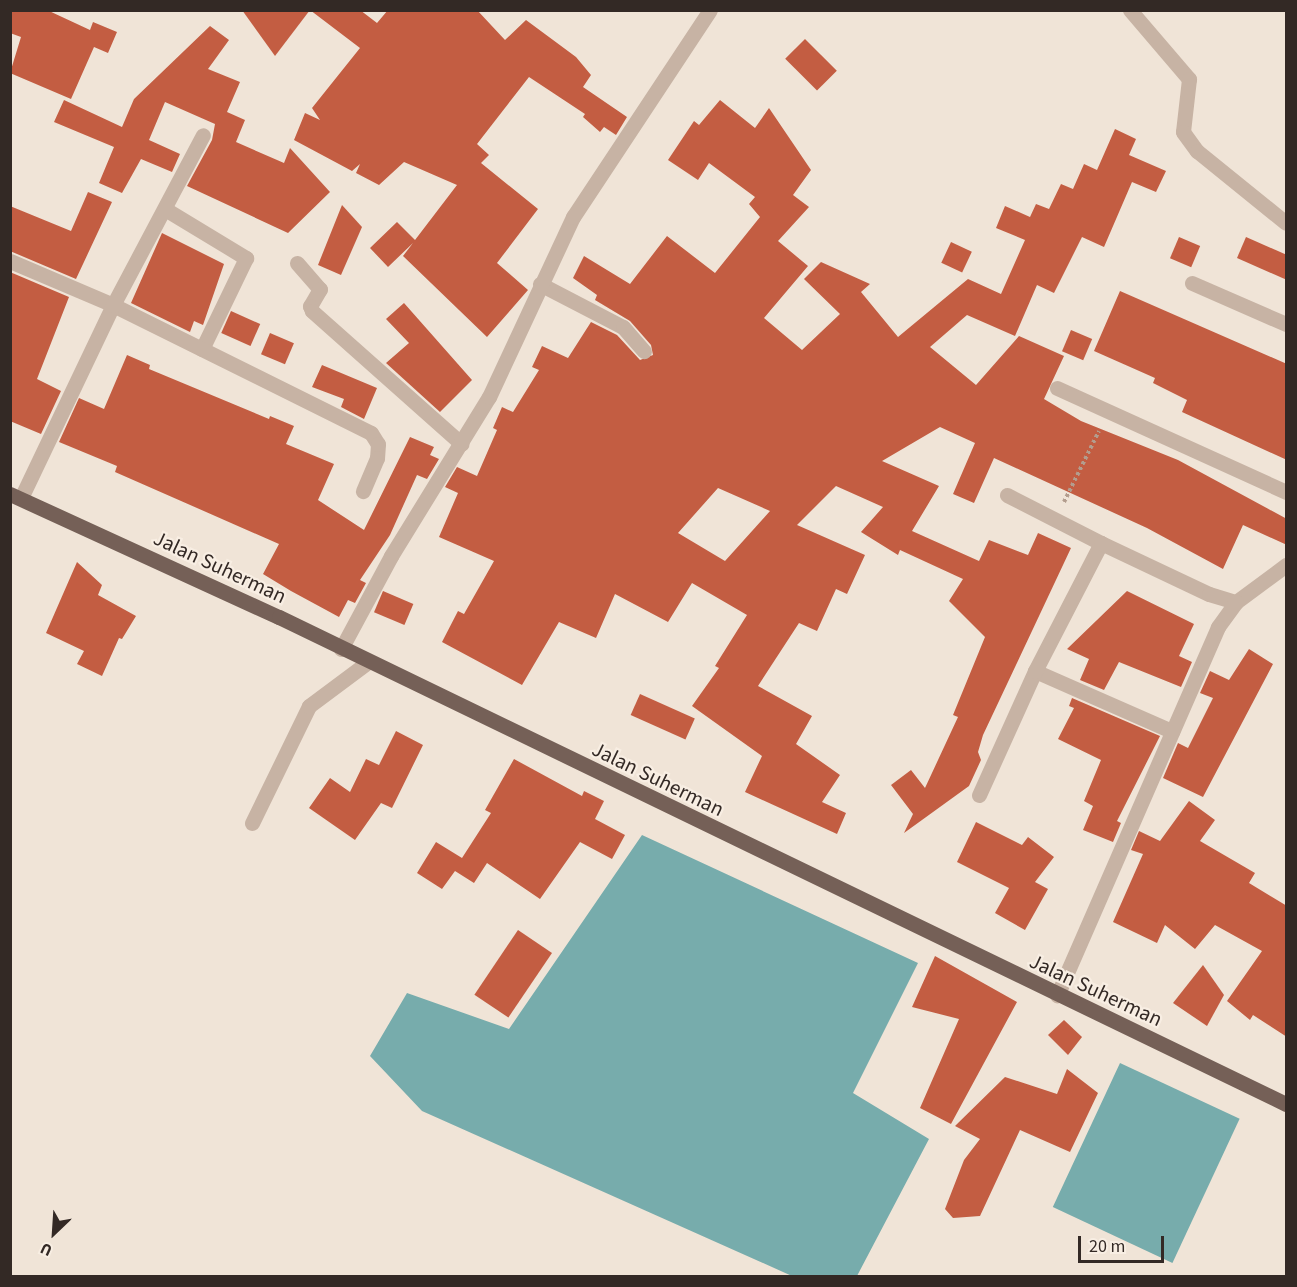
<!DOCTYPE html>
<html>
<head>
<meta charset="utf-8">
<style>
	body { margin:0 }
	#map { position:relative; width:1297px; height:1287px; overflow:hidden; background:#f0e4d7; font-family:"Source Sans 3",sans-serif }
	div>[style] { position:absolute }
	.water>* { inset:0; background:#77acac; transform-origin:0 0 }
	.building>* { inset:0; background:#c35d42; transform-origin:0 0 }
	.path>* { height:4px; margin-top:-2px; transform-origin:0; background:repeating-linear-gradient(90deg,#b39d8e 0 3px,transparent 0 6px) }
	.minor>* { height:15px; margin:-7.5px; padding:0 7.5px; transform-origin:7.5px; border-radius:7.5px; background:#c7b3a4 }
	.primary>* { height:15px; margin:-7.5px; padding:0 7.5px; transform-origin:7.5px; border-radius:7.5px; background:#756057 }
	span { translate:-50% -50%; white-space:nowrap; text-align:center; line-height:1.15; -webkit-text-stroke:4.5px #f8eee3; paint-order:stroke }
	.street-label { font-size:21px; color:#332925 }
	.frame { position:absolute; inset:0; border:12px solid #332925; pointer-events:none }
	.north { position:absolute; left:24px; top:1203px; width:60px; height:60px; -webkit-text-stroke:4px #f8eee3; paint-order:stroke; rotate:205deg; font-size:16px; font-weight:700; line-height:24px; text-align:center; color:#332925 }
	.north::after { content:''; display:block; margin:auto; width:21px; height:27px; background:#332925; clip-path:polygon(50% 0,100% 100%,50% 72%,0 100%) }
	.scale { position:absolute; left:1078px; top:1236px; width:86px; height:27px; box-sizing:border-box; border:3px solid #332925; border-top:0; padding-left:8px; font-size:18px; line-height:21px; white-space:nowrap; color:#332925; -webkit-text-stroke:4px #f8eee3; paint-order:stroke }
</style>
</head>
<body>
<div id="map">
	<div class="water">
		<i style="clip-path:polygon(642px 835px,918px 963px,853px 1093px,929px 1139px,857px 1276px,792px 1276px,422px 1111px,370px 1056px,407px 993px,509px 1029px)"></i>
		<i style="left:1120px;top:1063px;width:132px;height:159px;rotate:25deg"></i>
	</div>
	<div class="building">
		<i style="clip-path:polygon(10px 10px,47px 10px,90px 30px,93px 22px,117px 32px,108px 53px,94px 47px,71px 99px,10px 73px,21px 37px,10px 33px)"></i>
		<i style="clip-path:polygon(242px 10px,310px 10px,275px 56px)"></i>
		<i style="clip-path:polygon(310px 10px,360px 10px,377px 23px,388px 10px,477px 10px,505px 40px,526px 20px,576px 57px,591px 75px,583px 87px,627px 117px,616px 135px,604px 127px,600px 132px,583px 117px,585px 114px,529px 77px,477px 144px,489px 155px,481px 163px,538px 209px,497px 263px,528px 290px,487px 337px,403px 256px,413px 243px,388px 267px,370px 248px,397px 222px,415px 240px,457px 185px,404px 162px,379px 185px,356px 173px,360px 164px,352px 171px,294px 140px,305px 113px,320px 120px,312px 108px,360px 48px)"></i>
		<i style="clip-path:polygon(210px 26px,229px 40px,208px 69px,240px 82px,227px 112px,245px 120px,236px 142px,284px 163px,290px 148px,330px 192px,288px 233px,187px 186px,212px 140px,215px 124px,165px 102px,149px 140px,180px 154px,172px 172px,141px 159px,122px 193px,99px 183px,114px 147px,54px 122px,64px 100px,122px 127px,134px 99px)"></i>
		<i style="left:805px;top:39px;width:45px;height:28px;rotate:45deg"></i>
		<i style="clip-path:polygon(evenodd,720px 100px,755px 128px,769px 108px,811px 170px,793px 195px,809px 207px,778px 241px,808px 266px,764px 318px,802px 350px,840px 314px,804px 279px,821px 262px,870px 284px,861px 292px,898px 337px,968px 279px,1001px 294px,1025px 240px,996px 228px,1005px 206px,1030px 217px,1036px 204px,1049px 209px,1061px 184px,1073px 189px,1084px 164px,1097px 170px,1115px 129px,1136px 139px,1129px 155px,1166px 171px,1156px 192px,1132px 182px,1104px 247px,1082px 237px,1054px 293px,1037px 285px,1015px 336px,967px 315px,930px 347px,976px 385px,1019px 336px,1064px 356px,1044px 399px,1081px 421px,1178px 460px,1287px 519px,1287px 545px,1243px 525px,1223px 569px,1147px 528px,994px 458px,974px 503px,953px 494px,975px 443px,940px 427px,882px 461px,939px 486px,912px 531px,979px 561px,989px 540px,1028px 555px,1038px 533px,1071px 548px,983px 735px,978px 752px,981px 760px,969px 786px,904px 833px,913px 814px,891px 785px,911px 770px,925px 788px,958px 717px,953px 715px,985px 637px,949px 601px,963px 579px,900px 550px,898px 555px,861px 532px,883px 507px,836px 486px,797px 525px,865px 555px,847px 594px,836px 589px,817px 631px,799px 623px,758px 686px,812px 716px,796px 744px,840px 775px,822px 802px,846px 813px,837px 834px,745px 792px,762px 756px,692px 706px,719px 668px,715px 666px,747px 615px,692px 583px,668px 622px,615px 594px,596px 638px,559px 622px,522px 685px,442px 642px,458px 611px,464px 614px,494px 561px,439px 537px,458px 493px,445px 487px,457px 467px,477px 476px,497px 430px,493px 428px,502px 407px,513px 412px,539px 370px,532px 367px,542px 346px,568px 358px,591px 322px,617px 335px,640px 360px,653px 355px,651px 345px,630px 321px,595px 300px,597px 295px,573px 278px,584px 256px,630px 284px,667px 236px,715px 273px,760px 217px,749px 204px,755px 197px,709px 163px,698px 180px,668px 160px,694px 121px,699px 125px,720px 100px,718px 488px,770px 511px,725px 561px,678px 533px,718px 488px)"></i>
		<i style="clip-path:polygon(88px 192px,112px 202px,76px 279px,10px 251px,10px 206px,71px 231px)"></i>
		<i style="clip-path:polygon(342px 205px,362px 227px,341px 275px,318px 265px)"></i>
		<i style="clip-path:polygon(162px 233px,224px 264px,203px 325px,194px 321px,190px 332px,131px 303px)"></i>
		<i style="left:1179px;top:237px;width:23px;height:23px;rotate:23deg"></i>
		<i style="clip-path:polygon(1246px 237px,1287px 255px,1287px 280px,1237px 258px)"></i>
		<i style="left:951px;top:242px;width:23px;height:23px;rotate:25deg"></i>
		<i style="clip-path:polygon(10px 272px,69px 297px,37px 379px,61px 391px,41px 434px,10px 421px)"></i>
		<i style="clip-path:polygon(1120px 291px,1287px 364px,1287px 460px,1182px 412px,1187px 400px,1153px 383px,1155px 378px,1094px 351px)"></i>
		<i style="clip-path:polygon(404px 303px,472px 380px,440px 412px,386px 363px,409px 343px,386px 319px)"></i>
		<i style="left:231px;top:311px;width:32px;height:24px;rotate:24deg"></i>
		<i style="left:1071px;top:330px;width:23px;height:23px;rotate:23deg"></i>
		<i style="left:270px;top:333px;width:26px;height:23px;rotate:23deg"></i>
		<i style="clip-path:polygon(127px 355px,150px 365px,149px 369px,269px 419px,270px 416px,294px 426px,286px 444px,334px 464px,318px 500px,364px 530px,410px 437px,434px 447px,430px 455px,439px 459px,427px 479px,417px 475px,390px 535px,360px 580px,366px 583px,355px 603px,348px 600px,339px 617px,291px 591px,263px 574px,279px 544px,115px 472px,117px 466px,59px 442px,79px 398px,104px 409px)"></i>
		<i style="clip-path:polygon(322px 365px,377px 388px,364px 419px,341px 407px,344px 399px,312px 387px)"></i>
		<i style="clip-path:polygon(77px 562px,102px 585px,98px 595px,136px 616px,122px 639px,119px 638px,102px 676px,77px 664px,84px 651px,46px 633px)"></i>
		<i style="left:383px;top:591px;width:33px;height:23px;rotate:23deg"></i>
		<i style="clip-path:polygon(1127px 591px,1194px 624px,1179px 656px,1192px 662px,1181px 687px,1119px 662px,1104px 690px,1080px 680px,1089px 659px,1067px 649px)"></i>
		<i style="clip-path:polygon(1249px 649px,1273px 664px,1203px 797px,1163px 778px,1178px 743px,1188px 748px,1213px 698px,1200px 693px,1210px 671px,1229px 680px)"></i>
		<i style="left:640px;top:694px;width:60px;height:23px;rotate:24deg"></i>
		<i style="clip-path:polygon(1072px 698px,1160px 736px,1117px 821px,1121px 823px,1113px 842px,1083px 830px,1093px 806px,1084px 801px,1101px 760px,1058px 739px,1074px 708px,1069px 706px)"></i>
		<i style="clip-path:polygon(396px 731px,423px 745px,392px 808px,381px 803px,355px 840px,309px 808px,330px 778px,350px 792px,366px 759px,379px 765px)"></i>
		<i style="clip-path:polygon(514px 759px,582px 796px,584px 791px,604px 801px,595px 819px,625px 835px,612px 859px,580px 842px,540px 899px,487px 863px,474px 883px,455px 871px,442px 889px,417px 873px,436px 842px,462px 858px,491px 813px,485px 810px)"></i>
		<i style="clip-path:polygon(1189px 801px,1215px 820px,1200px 841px,1255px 873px,1249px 883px,1287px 906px,1287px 1037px,1253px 1015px,1250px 1020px,1227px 1001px,1262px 951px,1215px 925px,1195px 949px,1165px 925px,1157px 943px,1113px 922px,1143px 854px,1131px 850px,1139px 831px,1160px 841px)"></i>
		<i style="clip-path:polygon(976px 822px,1022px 845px,1028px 837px,1054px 857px,1035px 882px,1048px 889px,1025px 930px,995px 913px,1009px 888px,957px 862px)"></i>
		<i style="left:518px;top:930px;width:41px;height:78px;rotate:34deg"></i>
		<i style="clip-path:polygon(935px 956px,1017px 1002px,951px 1124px,920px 1108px,959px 1019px,912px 1007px)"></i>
		<i style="clip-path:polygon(1203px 965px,1224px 995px,1207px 1026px,1173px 1003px)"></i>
		<i style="clip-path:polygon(1064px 1020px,1082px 1037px,1068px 1055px,1048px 1035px)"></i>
		<i style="clip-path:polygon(1067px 1069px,1098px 1093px,1070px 1152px,1020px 1130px,980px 1216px,953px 1218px,945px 1209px,964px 1160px,980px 1139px,955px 1126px,1005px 1077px,1057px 1094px)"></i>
	</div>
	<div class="path">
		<i style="left:1064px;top:502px;width:79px;rotate:-63.8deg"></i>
	</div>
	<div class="minor">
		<i style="left:1130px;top:10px;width:91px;rotate:49.5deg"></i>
		<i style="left:1189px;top:79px;width:53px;rotate:96.5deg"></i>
		<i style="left:1183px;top:132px;width:24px;rotate:54deg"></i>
		<i style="left:1197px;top:151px;width:114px;rotate:39deg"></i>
		<i style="left:165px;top:209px;width:95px;rotate:31.2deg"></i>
		<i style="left:246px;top:258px;width:101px;rotate:115.8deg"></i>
		<i style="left:10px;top:261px;width:112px;rotate:23.1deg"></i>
		<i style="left:113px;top:305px;width:288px;rotate:26.4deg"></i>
		<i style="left:371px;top:433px;width:13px;rotate:58deg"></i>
		<i style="left:378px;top:444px;width:14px;rotate:94deg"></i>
		<i style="left:377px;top:458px;width:36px;rotate:113deg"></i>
		<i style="left:297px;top:263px;width:35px;rotate:49deg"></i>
		<i style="left:320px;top:289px;width:20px;rotate:120deg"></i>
		<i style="left:310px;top:306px;width:5px;rotate:68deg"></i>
		<i style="left:312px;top:311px;width:200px;rotate:41.6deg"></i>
		<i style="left:1192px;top:283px;width:103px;rotate:23.6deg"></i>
		<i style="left:540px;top:284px;width:93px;rotate:27.4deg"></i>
		<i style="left:623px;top:327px;width:32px;rotate:49deg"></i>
		<i style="left:1057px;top:388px;width:252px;rotate:24.4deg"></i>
		<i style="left:1007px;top:495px;width:106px;rotate:27.1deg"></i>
		<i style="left:21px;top:498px;width:214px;rotate:-64.5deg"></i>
		<i style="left:113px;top:305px;width:192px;rotate:-62.1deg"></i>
		<i style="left:1236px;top:602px;width:62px;rotate:-36.5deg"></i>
		<i style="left:341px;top:649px;width:106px;rotate:-61.7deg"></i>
		<i style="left:391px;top:556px;width:187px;rotate:-58.4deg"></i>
		<i style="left:489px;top:397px;width:199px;rotate:-65deg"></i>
		<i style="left:573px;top:217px;width:248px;rotate:-56.5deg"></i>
		<i style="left:1035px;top:671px;width:150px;rotate:23.7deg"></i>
		<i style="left:979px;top:795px;width:136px;rotate:-65.7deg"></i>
		<i style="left:1035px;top:671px;width:144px;rotate:-62.7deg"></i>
		<i style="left:1101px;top:543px;width:119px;rotate:25.3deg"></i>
		<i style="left:1209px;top:594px;width:28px;rotate:17deg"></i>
		<i style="left:1236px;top:602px;width:31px;rotate:126deg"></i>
		<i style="left:1218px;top:627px;width:402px;rotate:113.6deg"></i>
		<i style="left:252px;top:823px;width:130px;rotate:-64deg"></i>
		<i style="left:309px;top:706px;width:74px;rotate:-36.7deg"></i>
	</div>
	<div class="primary">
		<i style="left:10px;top:494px;width:296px;rotate:24.6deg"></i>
		<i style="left:279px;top:617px;width:1119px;rotate:25.81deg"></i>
	</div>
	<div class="street-label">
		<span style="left:220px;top:567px;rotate:25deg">Jalan Suherman</span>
		<span style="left:658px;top:779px;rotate:26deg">Jalan Suherman</span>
		<span style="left:1096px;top:990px;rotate:25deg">Jalan Suherman</span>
	</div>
	<div class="frame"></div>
	<div class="north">U</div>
	<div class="scale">20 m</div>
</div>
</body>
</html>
